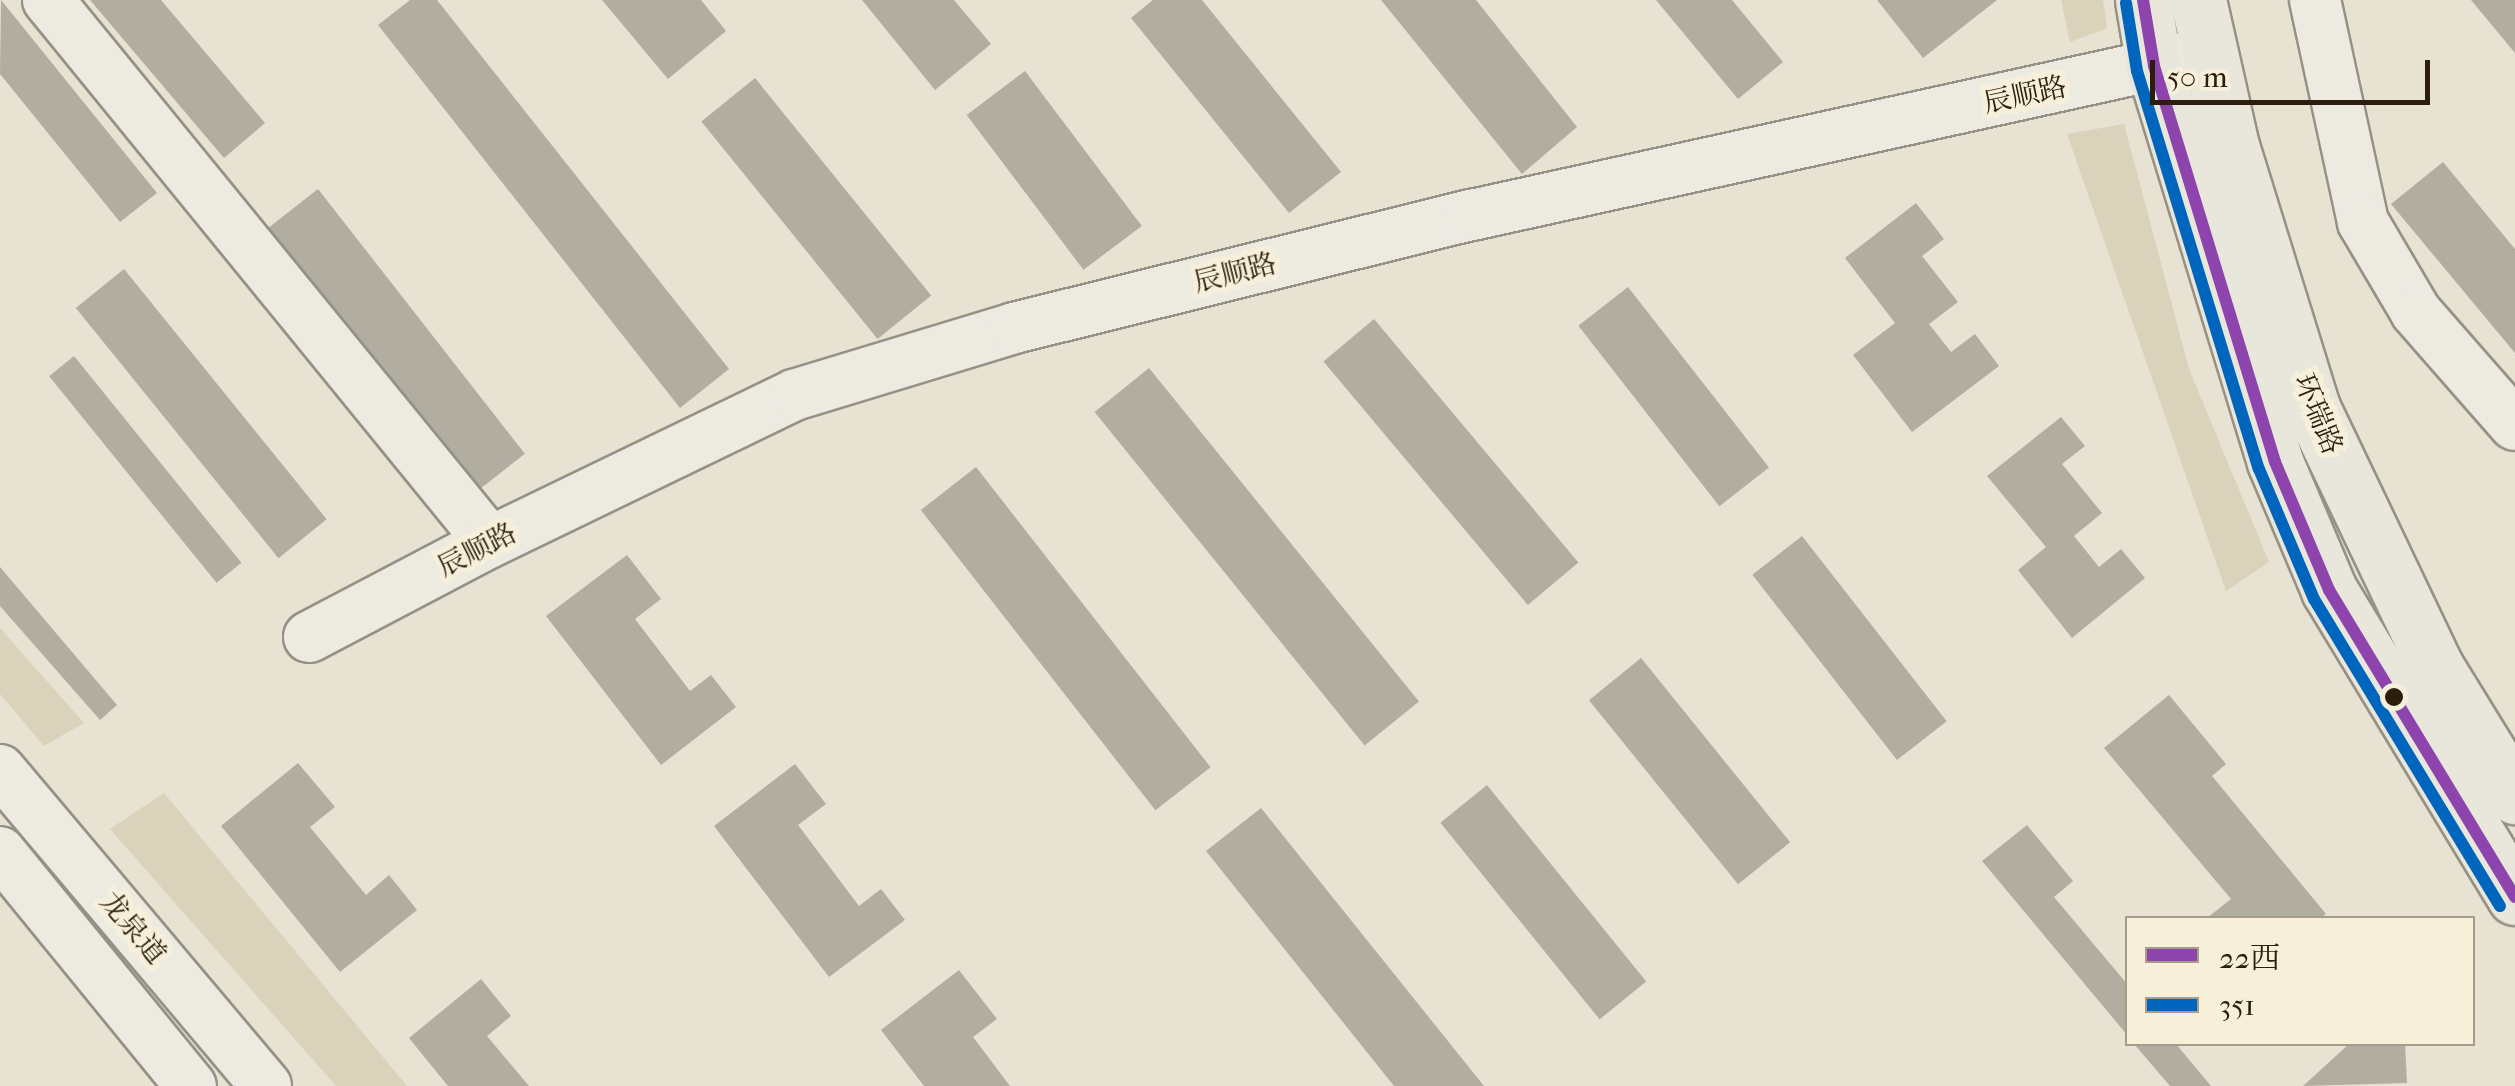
<!DOCTYPE html>
<html>
<head>
<meta charset="utf-8">
<style>
	body { margin:0 }
	#map { position:relative; width:2515px; height:1086px; overflow:hidden; background:#e7e2d1; font-family:"IM FELL French Canon","Noto Serif SC",serif }
	div>[style] { position:absolute }
	.green>* { inset:0; background:#dad2ba }
	.building>* { inset:0; background:#b2ada1; transform-origin:0 0 }
	.roads { filter:drop-shadow(2px 0 #969185) drop-shadow(-2px 0 #969185) drop-shadow(0 2px #969185) drop-shadow(0 -2px #969185) }
	.minor>* { height:50px; margin:-25px; padding:0 25px; transform-origin:25px; border-radius:25px; background:#eceae1 }
	.major>* { height:55px; margin:-27.5px; padding:0 27.5px; transform-origin:27.5px; border-radius:27.5px; background:#e9e6dc }
	.bus-1>* { height:12px; margin:-6px; padding:0 6px; transform-origin:6px; border-radius:6px; background:#8e44ad }
	.bus-2>* { height:12px; margin:-6px; padding:0 6px; transform-origin:6px; border-radius:6px; background:#0065bd }
	.dots>* { width:28px; height:28px; translate:-50% -50%; box-sizing:border-box; border:5px solid #f6f0db; border-radius:50% }
	span { translate:-50% -50%; white-space:nowrap; text-align:center; line-height:1.15; -webkit-text-stroke:10px #f6f0db; paint-order:stroke }
	.street-label { font-size:28px; color:#2d1d0c }
	.legend { position:absolute; left:2125px; top:916px; width:350px; height:130px; box-sizing:border-box; background:#f6f0db; border:2px solid #a69c88; margin:0; padding:12px 18px; list-style:none; font-size:30px; color:#2d1d0c }
	.legend li { display:flex; align-items:center; gap:20px; height:50px }
	.legend b { width:50px; border:2px solid #a69c88 }
	.scale { position:absolute; left:2150px; top:60px; width:280px; height:45px; box-sizing:border-box; border:5px solid #2d1d0c; border-top:0; padding-left:12px; font-size:30px; line-height:35px; white-space:nowrap; color:#2d1d0c; -webkit-text-stroke:8px #f6f0db; paint-order:stroke }
</style>
</head>
<body>
<div id="map">
	<div class="green">
		<i style="clip-path:polygon(2061px 0,2103px 0,2107px 28px,2070px 42px)"></i>
		<i style="clip-path:polygon(2124px 124px,2189px 369px,2269px 562px,2226px 591px,2067px 134px)"></i>
		<i style="clip-path:polygon(0 628px,84px 723px,44px 746px,0 694px)"></i>
		<i style="clip-path:polygon(164px 793px,407px 1086px,336px 1086px,110px 829px)"></i>
	</div>
	<div class="building">
		<i style="clip-path:polygon(1px 0,157px 193px,120px 222px,0 74px)"></i>
		<i style="clip-path:polygon(90px 0,161px 0,265px 123px,224px 158px)"></i>
		<i style="clip-path:polygon(410px 0,437px 0,729px 369px,680px 408px,378px 25px)"></i>
		<i style="clip-path:polygon(602px 0,701px 0,726px 31px,668px 79px)"></i>
		<i style="clip-path:polygon(862px 0,954px 0,991px 44px,935px 90px)"></i>
		<i style="clip-path:polygon(1153px 0,1202px 0,1341px 172px,1289px 213px,1131px 18px)"></i>
		<i style="clip-path:polygon(1381px 0,1476px 0,1577px 127px,1522px 174px)"></i>
		<i style="clip-path:polygon(1656px 0,1732px 0,1783px 62px,1738px 99px)"></i>
		<i style="clip-path:polygon(1877px 0,1997px 0,1923px 58px)"></i>
		<i style="clip-path:polygon(2471px 0,2515px 0,2515px 53px)"></i>
		<i style="left:1025px;top:71px;width:194px;height:73px;rotate:53deg"></i>
		<i style="left:755px;top:78px;width:280px;height:69px;rotate:51deg"></i>
		<i style="clip-path:polygon(2443px 162px,2515px 249px,2515px 353px,2391px 204px)"></i>
		<i style="left:318px;top:189px;width:336px;height:64px;rotate:52deg"></i>
		<i style="clip-path:polygon(1916px 203px,1944px 239px,1922px 256px,1958px 302px,1929px 324px,1951px 352px,1975px 334px,1999px 366px,1912px 432px,1853px 355px,1895px 323px,1845px 258px)"></i>
		<i style="left:124px;top:269px;width:322px;height:62px;rotate:51deg"></i>
		<i style="left:1628px;top:287px;width:229px;height:63px;rotate:52deg"></i>
		<i style="left:1374px;top:319px;width:318px;height:66px;rotate:50deg"></i>
		<i style="left:74px;top:356px;width:266px;height:32px;rotate:51deg"></i>
		<i style="left:1149px;top:368px;width:429px;height:70px;rotate:51deg"></i>
		<i style="clip-path:polygon(2061px 417px,2085px 446px,2062px 464px,2102px 513px,2074px 536px,2099px 567px,2121px 549px,2145px 578px,2072px 638px,2018px 570px,2046px 547px,1987px 476px)"></i>
		<i style="left:976px;top:467px;width:381px;height:70px;rotate:52deg"></i>
		<i style="left:1802px;top:536px;width:235px;height:63px;rotate:52deg"></i>
		<i style="clip-path:polygon(627px 555px,661px 599px,635px 619px,690px 691px,711px 675px,736px 707px,661px 765px,546px 616px)"></i>
		<i style="clip-path:polygon(0 567px,117px 705px,100px 720px,0 606px)"></i>
		<i style="left:1641px;top:658px;width:237px;height:67px;rotate:51deg"></i>
		<i style="clip-path:polygon(2169px 695px,2226px 764px,2212px 776px,2326px 914px,2320px 918px,2207px 918px,2231px 899px,2104px 748px)"></i>
		<i style="clip-path:polygon(298px 763px,335px 807px,310px 827px,366px 895px,389px 875px,417px 910px,340px 972px,221px 826px)"></i>
		<i style="clip-path:polygon(795px 764px,826px 804px,798px 825px,859px 906px,881px 889px,905px 920px,829px 977px,714px 826px)"></i>
		<i style="left:1487px;top:785px;width:253px;height:60px;rotate:51deg"></i>
		<i style="clip-path:polygon(1261px 808px,1484px 1086px,1394px 1086px,1206px 851px)"></i>
		<i style="clip-path:polygon(2027px 825px,2073px 881px,2054px 897px,2128px 985px,2128px 1036px,1982px 861px)"></i>
		<i style="clip-path:polygon(959px 970px,997px 1019px,973px 1037px,1010px 1086px,924px 1086px,881px 1030px)"></i>
		<i style="clip-path:polygon(481px 979px,511px 1016px,487px 1036px,529px 1086px,448px 1086px,409px 1038px)"></i>
		<i style="clip-path:polygon(2134px 1044px,2176px 1044px,2211px 1086px,2170px 1086px)"></i>
		<i style="clip-path:polygon(2349px 1044px,2405px 1044px,2407px 1083px,2303px 1086px)"></i>
	</div>
	<div class="roads">
		<div class="minor">
			<i style="left:48px;top:0;width:699px;rotate:50.8deg"></i>
			<i style="left:2315px;top:0;width:227px;rotate:77.8deg"></i>
			<i style="left:2363px;top:222px;width:104px;rotate:59.5deg"></i>
			<i style="left:2416px;top:312px;width:150px;rotate:48.8deg"></i>
			<i style="left:309px;top:637px;width:204px;rotate:-27.7deg"></i>
			<i style="left:490px;top:542px;width:338px;rotate:-25.8deg"></i>
			<i style="left:794px;top:395px;width:230px;rotate:-16.9deg"></i>
			<i style="left:1014px;top:328px;width:472px;rotate:-13.9deg"></i>
			<i style="left:1472px;top:215px;width:740px;rotate:-12.4deg"></i>
			<i style="left:0;top:770px;width:413px;rotate:49.9deg"></i>
			<i style="left:0;top:852px;width:302px;rotate:50.8deg"></i>
		</div>
		<div class="major">
			<i style="left:2143px;top:0;width:67px;rotate:80.5deg"></i>
			<i style="left:2154px;top:66px;width:414px;rotate:73deg"></i>
			<i style="left:2275px;top:462px;width:139px;rotate:67.1deg"></i>
			<i style="left:2329px;top:590px;width:359px;rotate:58.8deg"></i>
			<i style="left:2198px;top:0;width:150px;rotate:77.3deg"></i>
			<i style="left:2231px;top:146px;width:274px;rotate:72.8deg"></i>
			<i style="left:2312px;top:408px;width:286px;rotate:64.5deg"></i>
			<i style="left:2435px;top:666px;width:153px;rotate:58.4deg"></i>
		</div>
	</div>
	<div class="bus-1">
		<i style="left:2143px;top:0;width:67px;rotate:80.5deg"></i>
		<i style="left:2154px;top:66px;width:414px;rotate:73deg"></i>
		<i style="left:2275px;top:462px;width:139px;rotate:67.1deg"></i>
		<i style="left:2329px;top:590px;width:359px;rotate:58.8deg"></i>
	</div>
	<div class="bus-2">
		<i style="left:2126px;top:3px;width:69px;rotate:80.8deg"></i>
		<i style="left:2137px;top:71px;width:416px;rotate:73deg"></i>
		<i style="left:2259px;top:469px;width:141px;rotate:67.1deg"></i>
		<i style="left:2314px;top:599px;width:359px;rotate:58.8deg"></i>
	</div>
	<div class="dots">
		<i style="left:2394px;top:697px;background:#2d1d0c"></i>
	</div>
	<div class="street-label">
		<span style="left:2025px;top:95px;rotate:-12deg">辰顺路</span>
		<span style="left:1235px;top:273px;rotate:-14deg">辰顺路</span>
		<span style="left:2318px;top:414px;rotate:68deg">环瑞路</span>
		<span style="left:477px;top:550px;rotate:-27deg">辰顺路</span>
		<span style="left:133px;top:928px;rotate:50deg">龙泉道</span>
	</div>
	<ul class="legend">
	<li><b style="height:12px;background:#8e44ad"></b>22西</li>
	<li><b style="height:12px;background:#0065bd"></b>351</li>
	</ul>
	<div class="scale">50 m</div>
</div>
</body>
</html>
